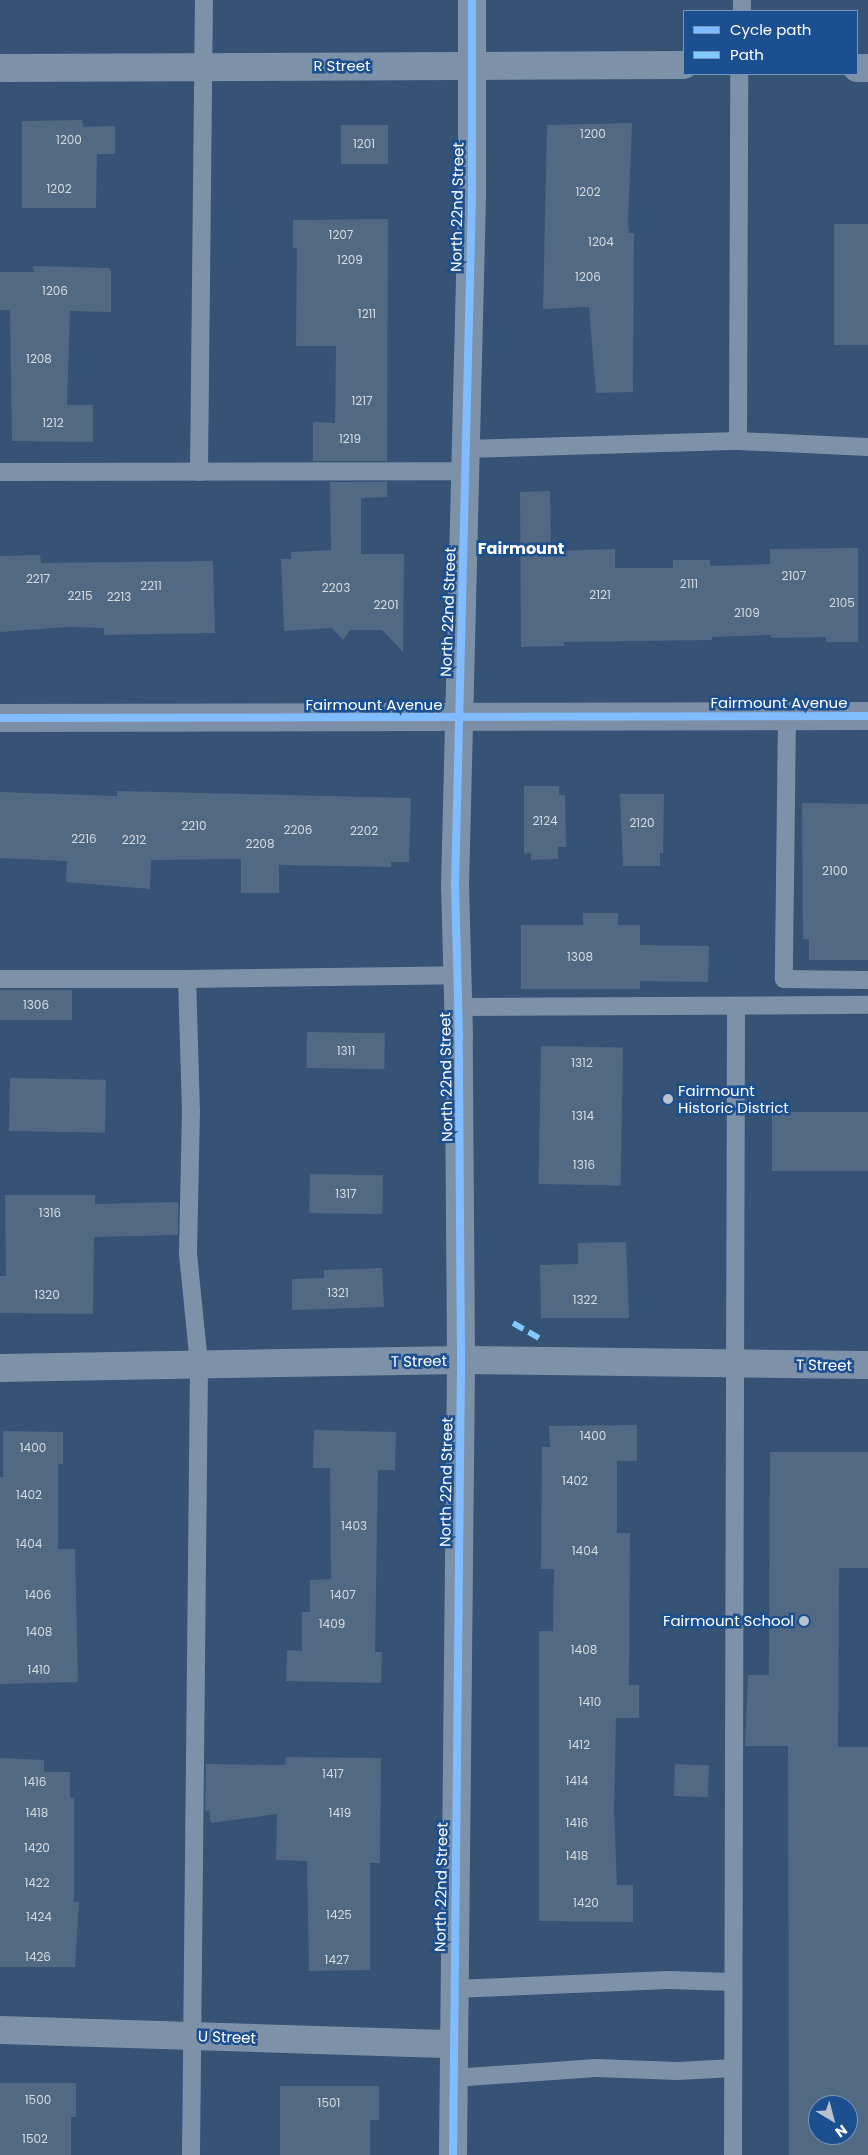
<!DOCTYPE html>
<html>
<head>
<meta charset="utf-8">
<style>
	body { margin:0 }
	#map { position:relative; width:868px; height:2155px; overflow:hidden; background:#365274; font-family:Poppins,sans-serif }
	div>[style] { position:absolute }
	.building>* { inset:0; background:#526984; transform-origin:0 0 }
	.service>* { height:18px; margin:-9px; padding:0 9px; transform-origin:9px; border-radius:9px; background:#7d92a8 }
	.minor>* { height:28px; margin:-14px; padding:0 14px; transform-origin:14px; border-radius:14px; background:#7d92a8 }
	.primary>* { height:28px; margin:-14px; padding:0 14px; transform-origin:14px; border-radius:14px; background:#7d8ea7 }
	.quiet>* { height:6px; margin-top:-3px; transform-origin:0; background:repeating-linear-gradient(90deg,#80caff 0 12px,transparent 0 18px) }
	.cycleway>* { height:8px; margin:-4px; padding:0 4px; transform-origin:4px; border-radius:4px; background:#80bcff }
	.dots>* { width:14px; height:14px; translate:-50% -50%; box-sizing:border-box; border:2px solid #1b4f8f; border-radius:50% }
	span { translate:-50% -50%; white-space:nowrap; text-align:center; line-height:1.15; -webkit-text-stroke:5px #1b4f8f; paint-order:stroke }
	.number-label { font-size:12px; color:#d4dae0 }
	.number-label span { -webkit-text-stroke-width:0 }
	.street-label { font-size:15px; color:#fff }
	.poi-label { font-size:15px; color:#fff }
	.left { translate:0 -50%; text-align:left }
	.right { translate:-100% -50%; text-align:right }
	.neighbourhood-label { font-size:16px; color:#fff; font-weight:700 }
	.legend { position:absolute; left:683px; top:10px; width:175px; height:65px; box-sizing:border-box; background:#1b4f8f; border:1px solid #7695bc; margin:0; padding:6px 9px; list-style:none; font-size:15px; color:#fff }
	.legend li { display:flex; align-items:center; gap:10px; height:25px }
	.legend b { width:25px; border:1px solid #7695bc }
	.north { position:absolute; left:808px; top:2095px; width:50px; height:50px; box-sizing:border-box; background:#1b4f8f; border:1px solid #7695bc; border-radius:50%; rotate:143deg; font-size:14px; font-weight:700; line-height:20px; text-align:center; color:#fff }
	.north::after { content:''; display:block; margin:auto; width:18px; height:22px; background:#b9c2ce; clip-path:polygon(50% 0,100% 100%,50% 72%,0 100%) }
</style>
</head>
<body>
<div id="map">
	<div class="building">
		<i style="clip-path:polygon(82px 120px,83px 127px,115px 126px,115px 154px,97px 154px,96px 208px,22px 208px,22px 121px)"></i>
		<i style="clip-path:polygon(632px 123px,628px 223px,629px 233px,634px 233px,633px 392px,596px 393px,589px 307px,543px 309px,547px 125px)"></i>
		<i style="left:341px;top:125px;width:47px;height:39px"></i>
		<i style="clip-path:polygon(388px 219px,387px 461px,313px 461px,313px 422px,335px 423px,336px 346px,296px 346px,297px 248px,293px 248px,293px 220px)"></i>
		<i style="left:834px;top:224px;width:34px;height:121px"></i>
		<i style="clip-path:polygon(33px 266px,109px 268px,111px 272px,111px 312px,70px 311px,67px 405px,93px 405px,93px 442px,12px 441px,10px 310px,0 310px,0 272px,34px 272px)"></i>
		<i style="clip-path:polygon(330px 482px,387px 482px,387px 497px,361px 498px,361px 554px,404px 554px,403px 652px,382px 630px,350px 630px,343px 640px,332px 628px,284px 631px,281px 559px,291px 559px,291px 552px,331px 550px)"></i>
		<i style="clip-path:polygon(550px 491px,551px 551px,615px 549px,615px 568px,673px 568px,673px 560px,710px 560px,710px 566px,770px 564px,770px 549px,858px 548px,858px 642px,826px 642px,826px 637px,771px 638px,771px 635px,712px 637px,712px 640px,564px 642px,564px 646px,521px 647px,520px 492px)"></i>
		<i style="clip-path:polygon(40px 555px,41px 563px,213px 561px,215px 633px,104px 635px,104px 628px,67px 627px,0 632px,0 556px)"></i>
		<i style="clip-path:polygon(524px 786px,559px 786px,559px 795px,565px 795px,566px 847px,558px 847px,558px 859px,531px 860px,531px 853px,524px 854px)"></i>
		<i style="clip-path:polygon(117px 791px,411px 798px,409px 862px,391px 862px,391px 867px,279px 865px,279px 893px,241px 893px,241px 859px,151px 860px,150px 889px,66px 882px,67px 861px,0 858px,0 792px,117px 796px)"></i>
		<i style="clip-path:polygon(620px 794px,664px 794px,663px 853px,660px 853px,660px 866px,623px 866px)"></i>
		<i style="clip-path:polygon(802px 803px,868px 804px,868px 960px,809px 960px,809px 939px,803px 939px)"></i>
		<i style="clip-path:polygon(583px 913px,618px 913px,618px 925px,640px 925px,640px 945px,709px 946px,708px 982px,640px 981px,640px 989px,521px 989px,521px 925px,583px 925px)"></i>
		<i style="left:0;top:990px;width:72px;height:30px"></i>
		<i style="left:307px;top:1032px;width:78px;height:36px;rotate:1deg"></i>
		<i style="left:541px;top:1046px;width:82px;height:138px;rotate:1deg"></i>
		<i style="left:10px;top:1078px;width:96px;height:53px;rotate:1deg"></i>
		<i style="left:868px;top:1112px;width:59px;height:96px;rotate:90deg"></i>
		<i style="left:310px;top:1174px;width:73px;height:39px;rotate:1deg"></i>
		<i style="clip-path:polygon(5px 1195px,95px 1195px,95px 1204px,178px 1202px,178px 1235px,94px 1237px,93px 1314px,0 1313px,0 1276px,6px 1276px)"></i>
		<i style="clip-path:polygon(626px 1242px,629px 1318px,541px 1318px,540px 1265px,578px 1264px,578px 1243px)"></i>
		<i style="clip-path:polygon(382px 1268px,384px 1307px,292px 1310px,292px 1279px,324px 1278px,324px 1270px)"></i>
		<i style="clip-path:polygon(637px 1425px,637px 1461px,617px 1461px,617px 1533px,630px 1533px,629px 1685px,639px 1685px,639px 1718px,616px 1718px,614px 1813px,617px 1885px,633px 1885px,633px 1922px,539px 1921px,539px 1631px,553px 1631px,554px 1569px,541px 1569px,542px 1447px,550px 1447px,549px 1426px)"></i>
		<i style="clip-path:polygon(314px 1430px,396px 1432px,395px 1470px,378px 1470px,375px 1652px,382px 1652px,381px 1683px,286px 1681px,287px 1650px,302px 1651px,302px 1612px,310px 1612px,310px 1580px,331px 1579px,330px 1468px,313px 1468px)"></i>
		<i style="clip-path:polygon(3px 1431px,63px 1432px,63px 1464px,58px 1464px,58px 1549px,75px 1549px,78px 1682px,0 1684px,0 1477px,3px 1477px)"></i>
		<i style="clip-path:polygon(evenodd,770px 1452px,868px 1452px,868px 1568px,839px 1568px,838px 1747px,868px 1747px,868px 2155px,789px 2155px,788px 1746px,745px 1746px,748px 1675px,769px 1675px,770px 1452px,818px 2105px,848px 2105px,848px 2135px,818px 2135px,818px 2105px)"></i>
		<i style="clip-path:polygon(286px 1757px,381px 1758px,380px 1863px,370px 1863px,370px 1970px,309px 1971px,307px 1861px,276px 1860px,277px 1814px,211px 1823px,209px 1810px,205px 1811px,206px 1764px,285px 1765px)"></i>
		<i style="clip-path:polygon(0 1758px,44px 1760px,44px 1772px,70px 1772px,70px 1798px,74px 1798px,74px 1902px,79px 1902px,75px 1967px,0 1967px)"></i>
		<i style="left:675px;top:1764px;width:34px;height:32px;rotate:2deg"></i>
		<i style="clip-path:polygon(0 2083px,76px 2083px,76px 2117px,71px 2117px,71px 2155px,0 2155px)"></i>
		<i style="clip-path:polygon(280px 2086px,379px 2086px,379px 2120px,370px 2120px,370px 2155px,280px 2155px)"></i>
	</div>
	<div class="service">
		<i style="left:742px;top:11px;width:11px;rotate:-90deg"></i>
		<i style="left:738px;top:441px;width:367px;rotate:-89.8deg"></i>
		<i style="left:464px;top:449px;width:274px;rotate:-1.7deg"></i>
		<i style="left:738px;top:441px;width:130px;rotate:2.6deg"></i>
		<i style="left:0;top:472px;width:464px;rotate:-0.1deg"></i>
		<i style="left:199px;top:472px;width:472px;rotate:-89.4deg"></i>
		<i style="left:787px;top:716px;width:263px;rotate:90.7deg"></i>
		<i style="left:784px;top:979px;width:84px;rotate:0.7deg"></i>
		<i style="left:0;top:979px;width:187px"></i>
		<i style="left:459px;top:1007px;width:409px;rotate:-0.3deg"></i>
		<i style="left:454px;top:1989px;width:214px;rotate:-2.4deg"></i>
		<i style="left:668px;top:1980px;width:65px;rotate:1.8deg"></i>
		<i style="left:453px;top:2078px;width:143px;rotate:-4deg"></i>
		<i style="left:596px;top:2068px;width:82px;rotate:2.1deg"></i>
		<i style="left:678px;top:2071px;width:55px;rotate:-3.1deg"></i>
		<i style="left:191px;top:2155px;width:791px;rotate:-89.42deg"></i>
		<i style="left:199px;top:1364px;width:112px;rotate:-95.7deg"></i>
		<i style="left:188px;top:1253px;width:141px;rotate:-88.8deg"></i>
		<i style="left:191px;top:1112px;width:133px;rotate:-91.7deg"></i>
		<i style="left:187px;top:979px;width:271px;rotate:-0.8deg"></i>
		<i style="left:733px;top:2155px;width:1149px;rotate:-89.85deg"></i>
	</div>
	<div class="minor">
		<i style="left:0;top:68px;width:684px;rotate:-0.25deg"></i>
		<i style="left:857px;top:68px;width:11px"></i>
		<i style="left:0;top:1368px;width:461px;rotate:-1deg"></i>
		<i style="left:461px;top:1360px;width:407px;rotate:0.7deg"></i>
		<i style="left:0;top:2030px;width:453px;rotate:1.8deg"></i>
		<i style="left:453px;top:2155px;width:795px;rotate:-89.42deg"></i>
		<i style="left:461px;top:1360px;width:324px;rotate:-90.4deg"></i>
		<i style="left:459px;top:1036px;width:149px;rotate:-91.5deg"></i>
		<i style="left:455px;top:887px;width:690px;rotate:-88.59deg"></i>
		<i style="left:472px;top:197px;width:197px;rotate:-90deg"></i>
	</div>
	<div class="primary">
		<i style="left:0;top:718px;width:868px;rotate:-0.13deg"></i>
	</div>
	<div class="quiet">
		<i style="left:513px;top:1323px;width:30px;rotate:30deg"></i>
	</div>
	<div class="cycleway">
		<i style="left:0;top:718px;width:868px;rotate:-0.13deg"></i>
		<i style="left:453px;top:2155px;width:795px;rotate:-89.42deg"></i>
		<i style="left:461px;top:1360px;width:324px;rotate:-90.4deg"></i>
		<i style="left:459px;top:1036px;width:149px;rotate:-91.5deg"></i>
		<i style="left:455px;top:887px;width:690px;rotate:-88.59deg"></i>
		<i style="left:472px;top:197px;width:197px;rotate:-90deg"></i>
	</div>
	<div class="dots">
		<i style="left:668px;top:1099px;background:#b9c2ce"></i>
		<i style="left:804px;top:1621px;background:#b9c2ce"></i>
	</div>
	<div class="number-label">
		<span style="left:593px;top:134px">1200</span>
		<span style="left:69px;top:140px">1200</span>
		<span style="left:364px;top:144px">1201</span>
		<span style="left:59px;top:189px">1202</span>
		<span style="left:588px;top:192px">1202</span>
		<span style="left:341px;top:235px">1207</span>
		<span style="left:601px;top:242px">1204</span>
		<span style="left:350px;top:260px">1209</span>
		<span style="left:588px;top:277px">1206</span>
		<span style="left:55px;top:291px">1206</span>
		<span style="left:367px;top:314px">1211</span>
		<span style="left:39px;top:359px">1208</span>
		<span style="left:362px;top:401px">1217</span>
		<span style="left:53px;top:423px">1212</span>
		<span style="left:350px;top:439px">1219</span>
		<span style="left:794px;top:576px">2107</span>
		<span style="left:38px;top:579px">2217</span>
		<span style="left:689px;top:584px">2111</span>
		<span style="left:151px;top:586px">2211</span>
		<span style="left:336px;top:588px">2203</span>
		<span style="left:600px;top:595px">2121</span>
		<span style="left:80px;top:596px">2215</span>
		<span style="left:119px;top:597px">2213</span>
		<span style="left:842px;top:603px">2105</span>
		<span style="left:386px;top:605px">2201</span>
		<span style="left:747px;top:613px">2109</span>
		<span style="left:545px;top:821px">2124</span>
		<span style="left:642px;top:823px">2120</span>
		<span style="left:194px;top:826px">2210</span>
		<span style="left:298px;top:830px">2206</span>
		<span style="left:364px;top:831px">2202</span>
		<span style="left:84px;top:839px">2216</span>
		<span style="left:134px;top:840px">2212</span>
		<span style="left:260px;top:844px">2208</span>
		<span style="left:835px;top:871px">2100</span>
		<span style="left:580px;top:957px">1308</span>
		<span style="left:36px;top:1005px">1306</span>
		<span style="left:346px;top:1051px">1311</span>
		<span style="left:582px;top:1063px">1312</span>
		<span style="left:583px;top:1116px">1314</span>
		<span style="left:584px;top:1165px">1316</span>
		<span style="left:346px;top:1194px">1317</span>
		<span style="left:50px;top:1213px">1316</span>
		<span style="left:338px;top:1293px">1321</span>
		<span style="left:47px;top:1295px">1320</span>
		<span style="left:585px;top:1300px">1322</span>
		<span style="left:593px;top:1436px">1400</span>
		<span style="left:33px;top:1448px">1400</span>
		<span style="left:575px;top:1481px">1402</span>
		<span style="left:29px;top:1495px">1402</span>
		<span style="left:354px;top:1526px">1403</span>
		<span style="left:29px;top:1544px">1404</span>
		<span style="left:585px;top:1551px">1404</span>
		<span style="left:38px;top:1595px">1406</span>
		<span style="left:343px;top:1595px">1407</span>
		<span style="left:332px;top:1624px">1409</span>
		<span style="left:39px;top:1632px">1408</span>
		<span style="left:584px;top:1650px">1408</span>
		<span style="left:39px;top:1670px">1410</span>
		<span style="left:590px;top:1702px">1410</span>
		<span style="left:579px;top:1745px">1412</span>
		<span style="left:333px;top:1774px">1417</span>
		<span style="left:577px;top:1781px">1414</span>
		<span style="left:35px;top:1782px">1416</span>
		<span style="left:37px;top:1813px">1418</span>
		<span style="left:340px;top:1813px">1419</span>
		<span style="left:577px;top:1823px">1416</span>
		<span style="left:37px;top:1848px">1420</span>
		<span style="left:577px;top:1856px">1418</span>
		<span style="left:37px;top:1883px">1422</span>
		<span style="left:586px;top:1903px">1420</span>
		<span style="left:339px;top:1915px">1425</span>
		<span style="left:39px;top:1917px">1424</span>
		<span style="left:38px;top:1957px">1426</span>
		<span style="left:337px;top:1960px">1427</span>
		<span style="left:38px;top:2100px">1500</span>
		<span style="left:329px;top:2103px">1501</span>
		<span style="left:35px;top:2139px">1502</span>
	</div>
	<div class="street-label">
		<span style="left:342px;top:66px">R Street</span>
		<span style="left:457px;top:207px;rotate:-89deg">North 22nd Street</span>
		<span style="left:448px;top:612px;rotate:-88deg">North 22nd Street</span>
		<span style="left:779px;top:703px">Fairmount Avenue</span>
		<span style="left:374px;top:705px">Fairmount Avenue</span>
		<span style="left:446px;top:1077px;rotate:-91deg">North 22nd Street</span>
		<span style="left:419px;top:1361px;rotate:-1deg">T Street</span>
		<span style="left:824px;top:1365px;rotate:1deg">T Street</span>
		<span style="left:446px;top:1482px;rotate:-89deg">North 22nd Street</span>
		<span style="left:441px;top:1887px;rotate:-89deg">North 22nd Street</span>
		<span style="left:227px;top:2037px;rotate:2deg">U Street</span>
	</div>
	<div class="poi-label">
		<span class="left" style="left:678px;top:1099px">Fairmount<br>Historic District</span>
		<span class="right" style="left:794px;top:1621px">Fairmount School</span>
	</div>
	<div class="neighbourhood-label">
		<span style="left:521px;top:549px">Fairmount</span>
	</div>
	<ul class="legend">
	<li><b style="height:6px;background:#80bcff"></b>Cycle path</li>
	<li><b style="height:6px;background:#80caff"></b>Path</li>
	</ul>
	<div class="north">N</div>
</div>
</body>
</html>
